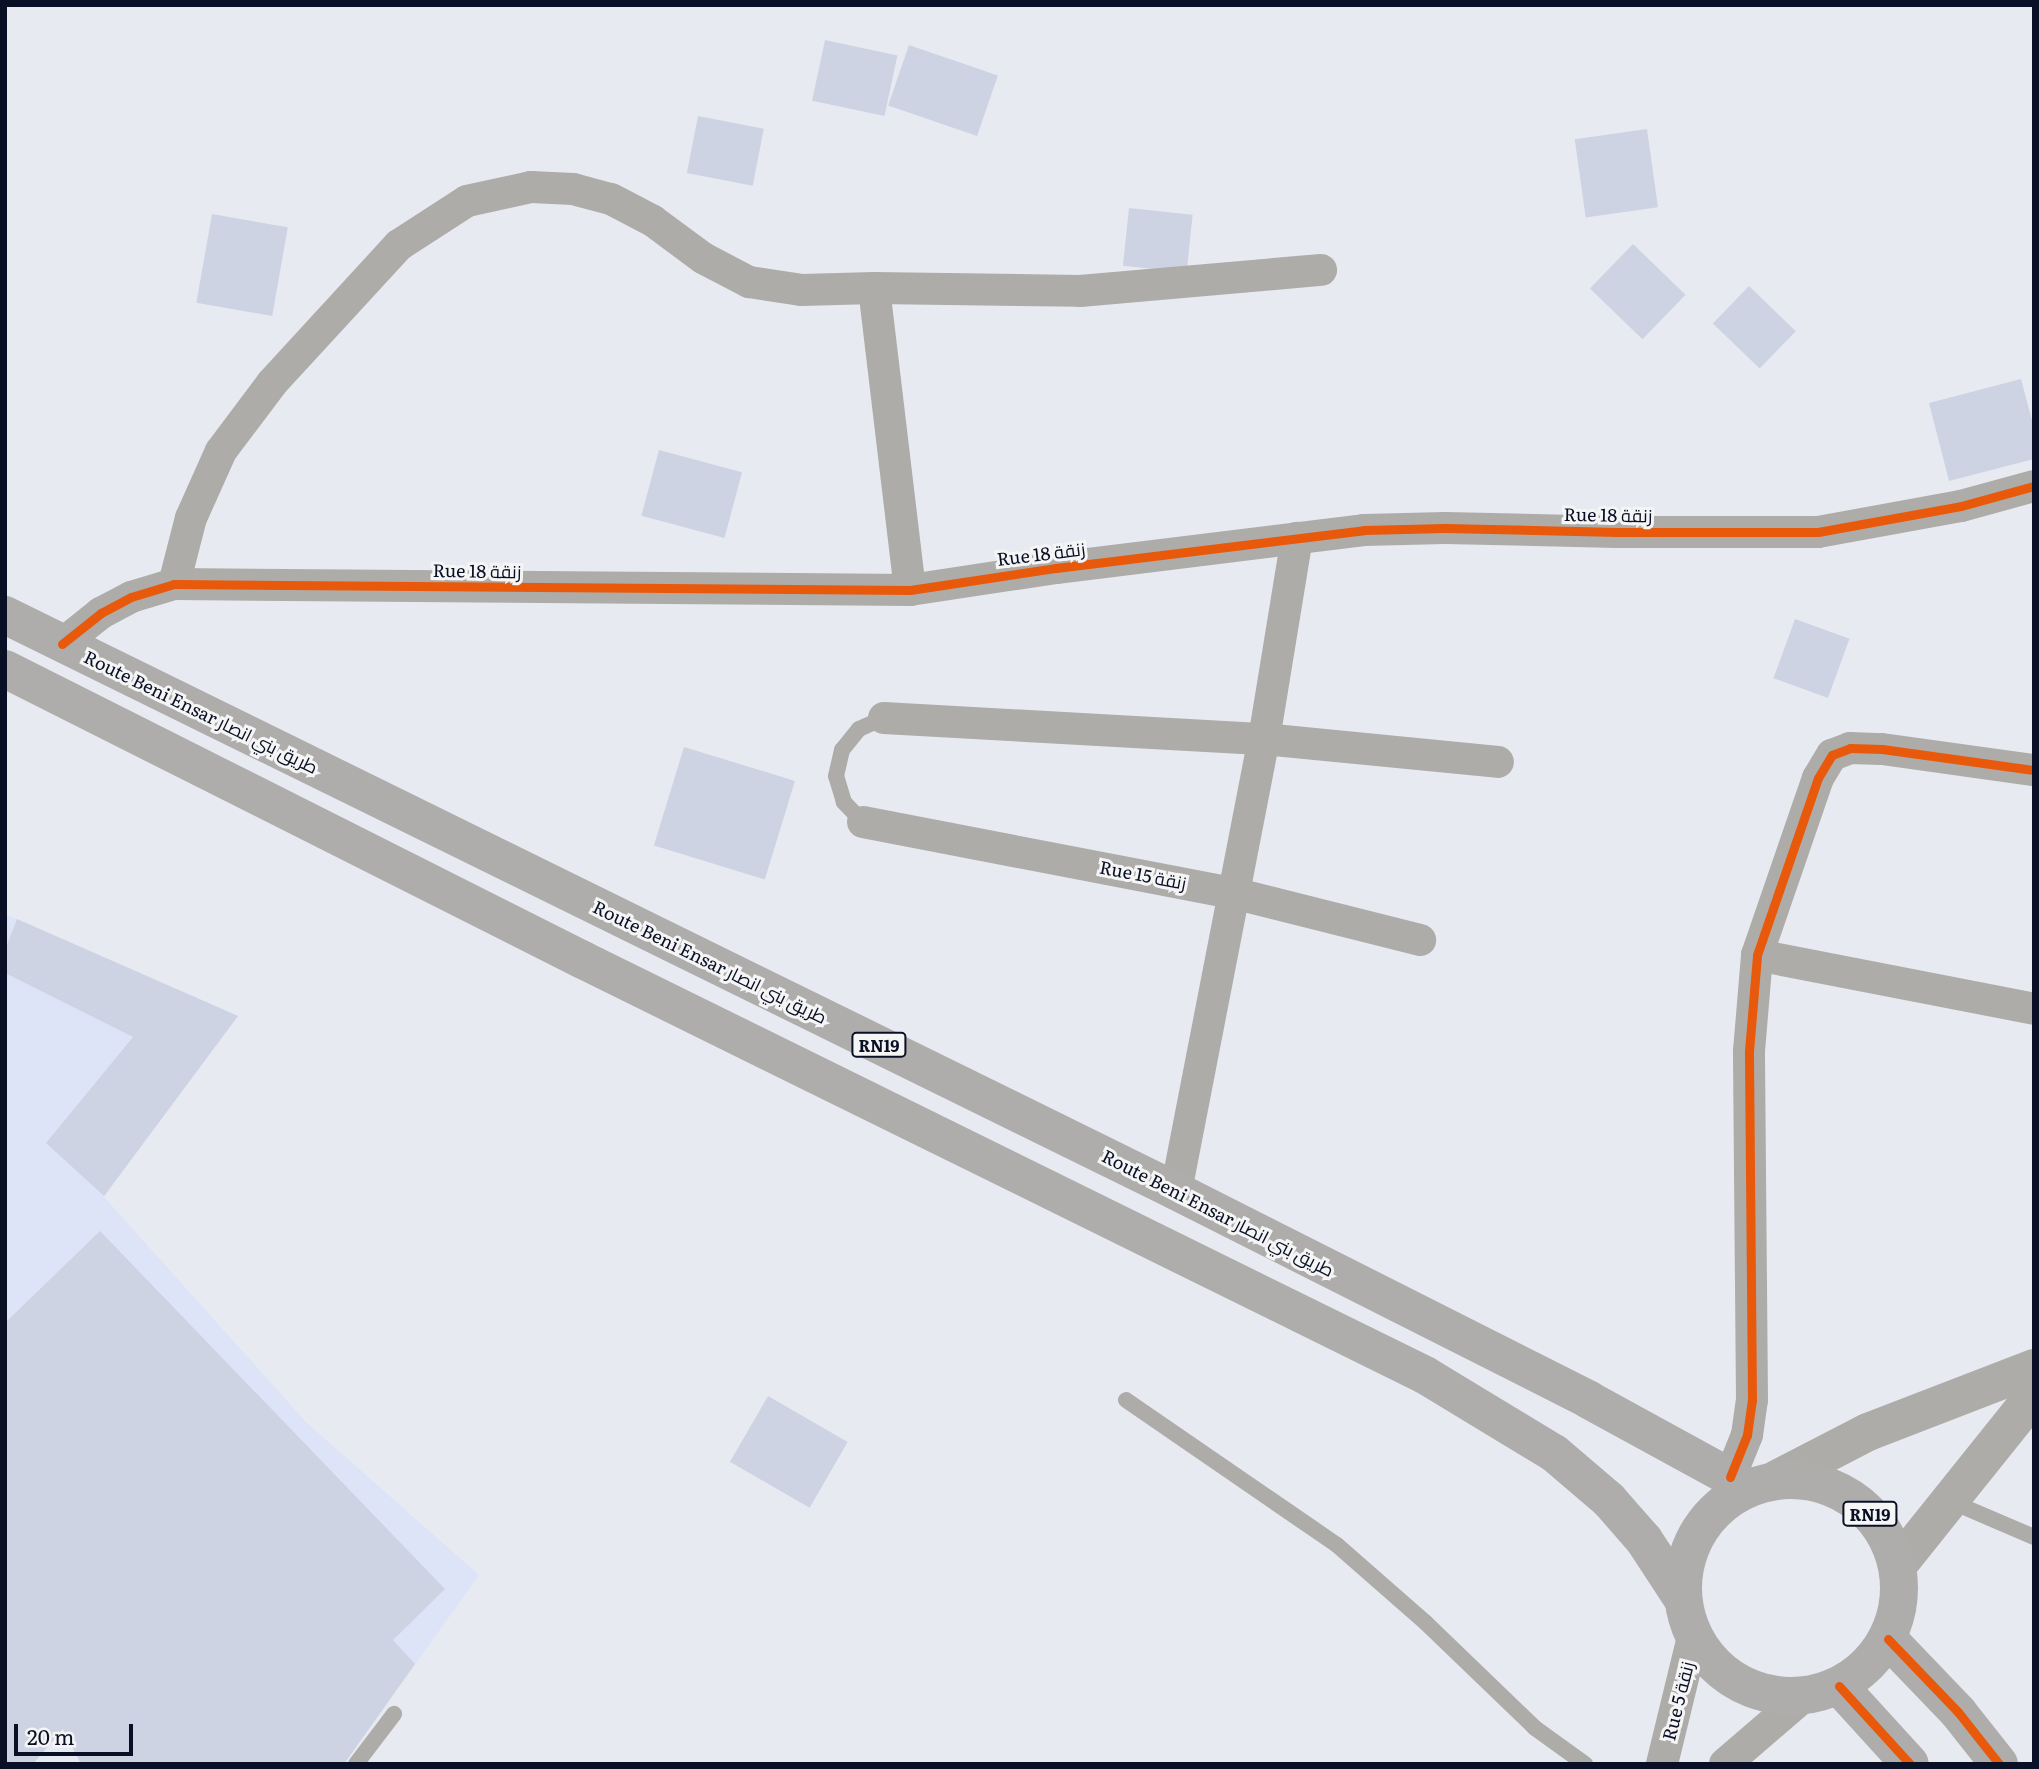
<!DOCTYPE html>
<html>
<head>
<meta charset="utf-8">
<style>
	body { margin:0 }
	#map { position:relative; width:2039px; height:1769px; overflow:hidden; background:#e7eaf1; font-family:Literata,Cairo,serif }
	div>[style] { position:absolute }
	.built>* { inset:0; background:#dde4f8 }
	.building>* { inset:0; background:#cdd3e3; transform-origin:0 0 }
	.service>* { height:16px; margin:-8px; padding:0 8px; transform-origin:8px; border-radius:8px; background:#aeaca8 }
	.minor>* { height:32px; margin:-16px; padding:0 16px; transform-origin:16px; border-radius:16px; background:#aeaca8 }
	.tertiary>* { height:38px; margin:-19px; padding:0 19px; transform-origin:19px; border-radius:19px; background:#aeaca8 }
	.trunk>* { height:38px; margin:-19px; padding:0 19px; transform-origin:19px; border-radius:19px; background:#aeadac }
	.trunk>.ring { margin:-19px; padding:0; box-sizing:content-box; background:none; border:38px solid #aeadac; border-radius:50% }
	.cycleway>* { height:9px; margin:-4.5px; padding:0 4.5px; transform-origin:4.5px; border-radius:4.5px; background:#e8590c }
	span { translate:-50% -50%; white-space:nowrap; text-align:center; line-height:1.15; -webkit-text-stroke:6px #f5f5f5; paint-order:stroke }
	.shield-label span { padding:2px 5px; background:#f5f5f5; border:2px solid; border-radius:5px; -webkit-text-stroke-width:0 }
	.shield-label { font-size:16px; color:#091026; font-weight:700 }
	.street-label { font-size:18px; color:#091026 }
	.frame { position:absolute; inset:0; border:7px solid #091026; pointer-events:none }
	.scale { position:absolute; left:14px; top:1724px; width:119px; height:32px; box-sizing:border-box; border:4px solid #091026; border-top:0; padding-left:9px; font-size:21px; line-height:24px; white-space:nowrap; color:#091026; -webkit-text-stroke:5px #f5f5f5; paint-order:stroke }
</style>
</head>
<body>
<div id="map">
	<div class="built">
		<i style="clip-path:polygon(5px 914px,238px 1016px,104px 1197px,307px 1423px,479px 1575px,344px 1764px,81px 1764px,63px 1729px,33px 1764px,5px 1764px)"></i>
	</div>
	<div class="building">
		<i style="left:825px;top:40px;width:74px;height:62px;rotate:12deg"></i>
		<i style="left:909px;top:45px;width:94px;height:64px;rotate:19deg"></i>
		<i style="left:698px;top:116px;width:67px;height:58px;rotate:11deg"></i>
		<i style="left:1647px;top:129px;width:79px;height:73px;rotate:82deg"></i>
		<i style="left:1129px;top:208px;width:64px;height:58px;rotate:6deg"></i>
		<i style="left:212px;top:214px;width:77px;height:90px;rotate:10deg"></i>
		<i style="left:1633px;top:244px;width:73px;height:62px;rotate:44deg"></i>
		<i style="left:1749px;top:286px;width:65px;height:52px;rotate:44deg"></i>
		<i style="clip-path:polygon(2021px 379px,2034px 428px,2034px 459px,1949px 481px,1929px 403px)"></i>
		<i style="left:659px;top:450px;width:86px;height:68px;rotate:15deg"></i>
		<i style="left:1795px;top:619px;width:58px;height:63px;rotate:20deg"></i>
		<i style="left:684px;top:747px;width:116px;height:103px;rotate:17deg"></i>
		<i style="clip-path:polygon(17px 919px,238px 1016px,104px 1196px,46px 1143px,133px 1037px,5px 973px,5px 950px)"></i>
		<i style="clip-path:polygon(100px 1231px,445px 1589px,393px 1640px,415px 1664px,344px 1764px,81px 1764px,63px 1729px,33px 1764px,5px 1764px,5px 1323px)"></i>
		<i style="left:768px;top:1396px;width:92px;height:76px;rotate:30deg"></i>
	</div>
	<div class="service">
		<i style="left:863px;top:822px;width:28px;rotate:-134deg"></i>
		<i style="left:844px;top:802px;width:27px;rotate:-107deg"></i>
		<i style="left:836px;top:776px;width:27px;rotate:-77deg"></i>
		<i style="left:842px;top:750px;width:27px;rotate:-51deg"></i>
		<i style="left:859px;top:729px;width:27px;rotate:-24deg"></i>
		<i style="left:1126px;top:1400px;width:256px;rotate:34.5deg"></i>
		<i style="left:1337px;top:1545px;width:118px;rotate:41.2deg"></i>
		<i style="left:1426px;top:1623px;width:151px;rotate:43.9deg"></i>
		<i style="left:1535px;top:1728px;width:62px;rotate:35.8deg"></i>
		<i style="left:1950px;top:1501px;width:91px;rotate:23.2deg"></i>
		<i style="left:356px;top:1764px;width:63px;rotate:-52.8deg"></i>
	</div>
	<div class="minor">
		<i style="left:174px;top:584px;width:68px;rotate:-75.6deg"></i>
		<i style="left:191px;top:518px;width:73px;rotate:-65.9deg"></i>
		<i style="left:221px;top:451px;width:85px;rotate:-53.1deg"></i>
		<i style="left:272px;top:383px;width:188px;rotate:-47.4deg"></i>
		<i style="left:399px;top:245px;width:81px;rotate:-32.9deg"></i>
		<i style="left:467px;top:201px;width:66px;rotate:-12.3deg"></i>
		<i style="left:531px;top:187px;width:42px;rotate:2.7deg"></i>
		<i style="left:573px;top:189px;width:39px;rotate:15deg"></i>
		<i style="left:611px;top:199px;width:47px;rotate:27.6deg"></i>
		<i style="left:653px;top:221px;width:62px;rotate:36.5deg"></i>
		<i style="left:703px;top:258px;width:52px;rotate:27.6deg"></i>
		<i style="left:749px;top:282px;width:54px;rotate:8.6deg"></i>
		<i style="left:802px;top:290px;width:72px;rotate:-1.6deg"></i>
		<i style="left:910px;top:590px;width:304px;rotate:-96.8deg"></i>
		<i style="left:874px;top:288px;width:206px;rotate:0.8deg"></i>
		<i style="left:1080px;top:291px;width:242px;rotate:-5deg"></i>
		<i style="left:62px;top:644px;width:50px;rotate:-38.5deg"></i>
		<i style="left:101px;top:613px;width:34px;rotate:-28deg"></i>
		<i style="left:131px;top:597px;width:45px;rotate:-16.8deg"></i>
		<i style="left:174px;top:584px;width:736px;rotate:0.47deg"></i>
		<i style="left:910px;top:590px;width:148px;rotate:-8.6deg"></i>
		<i style="left:1056px;top:568px;width:310px;rotate:-7deg"></i>
		<i style="left:1364px;top:530px;width:81px;rotate:-1.4deg"></i>
		<i style="left:1445px;top:528px;width:172px;rotate:1.3deg"></i>
		<i style="left:1617px;top:532px;width:201px"></i>
		<i style="left:1818px;top:532px;width:145px;rotate:-10.3deg"></i>
		<i style="left:1961px;top:506px;width:76px;rotate:-15.3deg"></i>
		<i style="left:884px;top:718px;width:381px;rotate:3.2deg"></i>
		<i style="left:1264px;top:739px;width:235px;rotate:5.6deg"></i>
		<i style="left:863px;top:822px;width:377px;rotate:10.9deg"></i>
		<i style="left:1233px;top:893px;width:193px;rotate:14.1deg"></i>
		<i style="left:1757px;top:955px;width:282px;rotate:11deg"></i>
		<i style="left:1176px;top:1191px;width:460px;rotate:-79deg"></i>
		<i style="left:1264px;top:739px;width:204px;rotate:-80.7deg"></i>
		<i style="left:1730px;top:1477px;width:45px;rotate:-68deg"></i>
		<i style="left:1747px;top:1435px;width:35px;rotate:-82deg"></i>
		<i style="left:1752px;top:1400px;width:349px;rotate:-90.5deg"></i>
		<i style="left:1749px;top:1051px;width:96px;rotate:-85.2deg"></i>
		<i style="left:1757px;top:955px;width:187px;rotate:-71deg"></i>
		<i style="left:1818px;top:778px;width:27px;rotate:-59deg"></i>
		<i style="left:1832px;top:755px;width:19px;rotate:-21deg"></i>
		<i style="left:1850px;top:748px;width:32px;rotate:2deg"></i>
		<i style="left:1882px;top:749px;width:153px;rotate:7.9deg"></i>
		<i style="left:1662px;top:1764px;width:131px;rotate:-76.3deg"></i>
		<i style="left:1725px;top:1764px;width:103px;rotate:-40.7deg"></i>
	</div>
	<div class="tertiary">
		<i style="left:1777px;top:1479px;width:102px;rotate:-27.3deg"></i>
		<i style="left:1868px;top:1432px;width:178px;rotate:-21.1deg"></i>
		<i style="left:1898px;top:1565px;width:218px;rotate:-51.3deg"></i>
	</div>
	<div class="trunk">
		<i style="left:5px;top:615px;width:1305px;rotate:26.19deg"></i>
		<i style="left:1176px;top:1191px;width:463px;rotate:26.8deg"></i>
		<i style="left:1589px;top:1400px;width:181px;rotate:28.7deg"></i>
		<i style="left:5px;top:669px;width:647px;rotate:26.72deg"></i>
		<i style="left:583px;top:960px;width:939px;rotate:26.24deg"></i>
		<i style="left:1425px;top:1375px;width:151px;rotate:31.2deg"></i>
		<i style="left:1554px;top:1453px;width:72px;rotate:40.5deg"></i>
		<i style="left:1609px;top:1500px;width:53px;rotate:48.8deg"></i>
		<i style="left:1644px;top:1540px;width:69px;rotate:56.8deg"></i>
		<i class="ring" style="left:1683px;top:1480px;width:178px;height:178px"></i>
		<i style="left:1888px;top:1639px;width:101px;rotate:46.2deg"></i>
		<i style="left:1958px;top:1712px;width:66px;rotate:51.7deg"></i>
		<i style="left:1839px;top:1686px;width:105px;rotate:47.7deg"></i>
	</div>
	<div class="cycleway">
		<i style="left:62px;top:644px;width:50px;rotate:-38.5deg"></i>
		<i style="left:101px;top:613px;width:34px;rotate:-28deg"></i>
		<i style="left:131px;top:597px;width:45px;rotate:-16.8deg"></i>
		<i style="left:174px;top:584px;width:736px;rotate:0.47deg"></i>
		<i style="left:910px;top:590px;width:148px;rotate:-8.6deg"></i>
		<i style="left:1056px;top:568px;width:310px;rotate:-7deg"></i>
		<i style="left:1364px;top:530px;width:81px;rotate:-1.4deg"></i>
		<i style="left:1445px;top:528px;width:172px;rotate:1.3deg"></i>
		<i style="left:1617px;top:532px;width:201px"></i>
		<i style="left:1818px;top:532px;width:145px;rotate:-10.3deg"></i>
		<i style="left:1961px;top:506px;width:76px;rotate:-15.3deg"></i>
		<i style="left:1730px;top:1477px;width:45px;rotate:-68deg"></i>
		<i style="left:1747px;top:1435px;width:35px;rotate:-82deg"></i>
		<i style="left:1752px;top:1400px;width:349px;rotate:-90.5deg"></i>
		<i style="left:1749px;top:1051px;width:96px;rotate:-85.2deg"></i>
		<i style="left:1757px;top:955px;width:187px;rotate:-71deg"></i>
		<i style="left:1818px;top:778px;width:27px;rotate:-59deg"></i>
		<i style="left:1832px;top:755px;width:19px;rotate:-21deg"></i>
		<i style="left:1850px;top:748px;width:32px;rotate:2deg"></i>
		<i style="left:1882px;top:749px;width:153px;rotate:7.9deg"></i>
		<i style="left:1888px;top:1639px;width:101px;rotate:46.2deg"></i>
		<i style="left:1958px;top:1712px;width:66px;rotate:51.7deg"></i>
		<i style="left:1839px;top:1686px;width:105px;rotate:47.7deg"></i>
	</div>
	<div class="shield-label">
		<span style="left:879px;top:1045px">RN19</span>
		<span style="left:1870px;top:1514px">RN19</span>
	</div>
	<div class="street-label">
		<span style="left:1608px;top:515px;rotate:1deg">Rue 18 زنقة</span>
		<span style="left:1041px;top:554px;rotate:-7deg">Rue 18 زنقة</span>
		<span style="left:477px;top:571px;rotate:1deg">Rue 18 زنقة</span>
		<span style="left:201px;top:712px;rotate:26deg">Route Beni Ensar طريق بني انصار</span>
		<span style="left:1143px;top:875px;rotate:11deg">Rue 15 زنقة</span>
		<span style="left:710px;top:962px;rotate:26deg">Route Beni Ensar طريق بني انصار</span>
		<span style="left:1218px;top:1213px;rotate:27deg">Route Beni Ensar طريق بني انصار</span>
		<span style="left:1678px;top:1701px;rotate:-76deg">Rue 5 زنقة</span>
	</div>
	<div class="frame"></div>
	<div class="scale">20 m</div>
</div>
</body>
</html>
